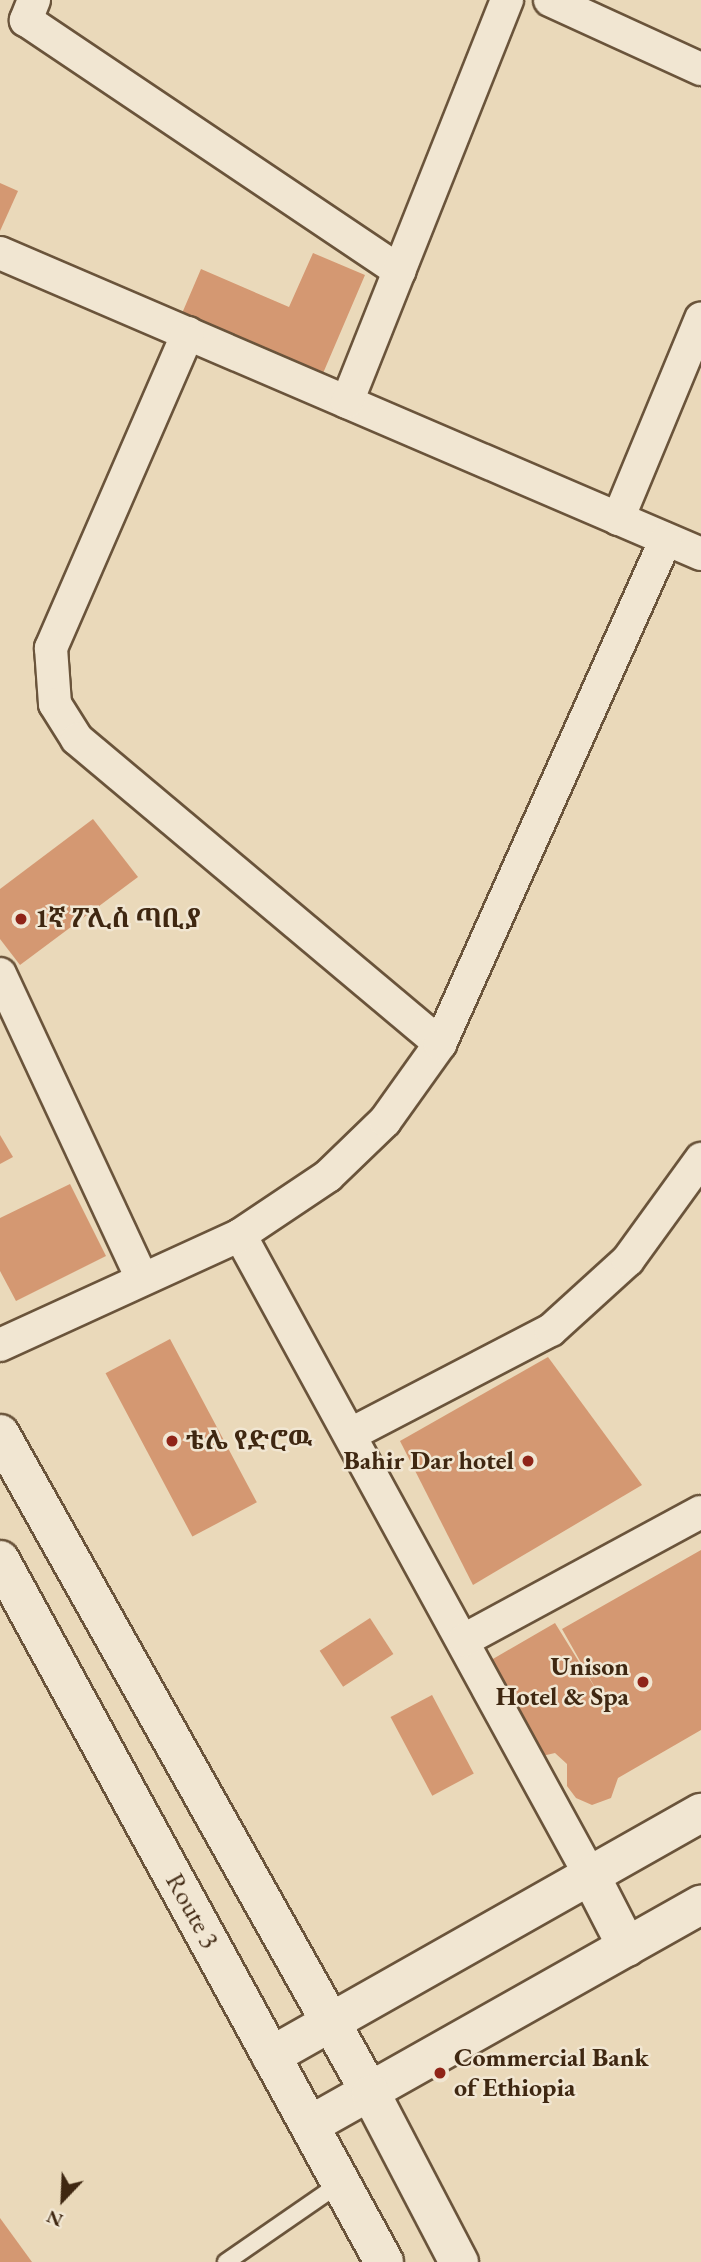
<!DOCTYPE html>
<html>
<head>
<meta charset="utf-8">
<style>
	body { margin:0 }
	#map { position:relative; width:701px; height:2262px; overflow:hidden; background:#ead9ba; font-family:"EB Garamond","Noto Serif Ethiopic",serif }
	div>[style] { position:absolute }
	.building>* { inset:0; background:#d49872; transform-origin:0 0 }
	.roads { filter:drop-shadow(2px 0 #6a543b) drop-shadow(-2px 0 #6a543b) drop-shadow(0 2px #6a543b) drop-shadow(0 -2px #6a543b) }
	.service>* { height:16px; margin:-8px; padding:0 8px; transform-origin:8px; border-radius:8px; background:#f1e6d2 }
	.minor>* { height:32px; margin:-16px; padding:0 16px; transform-origin:16px; border-radius:16px; background:#f1e6d2 }
	.tertiary>* { height:38px; margin:-19px; padding:0 19px; transform-origin:19px; border-radius:19px; background:#f1e6d2 }
	.secondary>* { height:38px; margin:-19px; padding:0 19px; transform-origin:19px; border-radius:19px; background:#f1e6d2 }
	.dots>* { width:19px; height:19px; translate:-50% -50%; box-sizing:border-box; border:4px solid #f1e6d2; border-radius:50% }
	span { translate:-50% -50%; white-space:nowrap; text-align:center; line-height:1.15; -webkit-text-stroke:5px #f1e6d2; paint-order:stroke }
	.poi-label { font-size:26px; color:#3f2711; font-weight:700 }
	.left { translate:0 -50%; text-align:left }
	.right { translate:-100% -50%; text-align:right }
	.street-label { font-size:26px; color:#3f2711 }
	.north { position:absolute; left:28px; top:2164px; width:70px; height:70px; -webkit-text-stroke:5px #f1e6d2; paint-order:stroke; rotate:203deg; font-size:19px; font-weight:700; line-height:28px; text-align:center; color:#3f2711 }
	.north::after { content:''; display:block; margin:auto; width:24px; height:32px; background:#3f2711; clip-path:polygon(50% 0,100% 100%,50% 72%,0 100%) }
</style>
</head>
<body>
<div id="map">
	<div class="building">
		<i style="clip-path:polygon(0 183px,18px 191px,0 231px)"></i>
		<i style="clip-path:polygon(313px 253px,365px 275px,321px 378px,180px 318px,201px 269px,289px 307px)"></i>
		<i style="clip-path:polygon(93px 819px,138px 877px,20px 965px,0 939px,0 889px)"></i>
		<i style="clip-path:polygon(0 1135px,13px 1157px,0 1164px)"></i>
		<i style="clip-path:polygon(70px 1184px,106px 1256px,16px 1301px,0 1271px,0 1218px)"></i>
		<i style="left:170px;top:1339px;width:185px;height:73px;rotate:62deg"></i>
		<i style="clip-path:polygon(548px 1357px,642px 1485px,473px 1585px,400px 1441px)"></i>
		<i style="clip-path:polygon(701px 1550px,701px 1730px,618px 1778px,611px 1798px,592px 1805px,576px 1798px,567px 1786px,567px 1764px,555px 1753px,542px 1756px,486px 1663px,555px 1623px,597px 1691px,562px 1629px)"></i>
		<i style="left:370px;top:1618px;width:43px;height:60px;rotate:57deg"></i>
		<i style="left:432px;top:1695px;width:89px;height:47px;rotate:62deg"></i>
		<i style="clip-path:polygon(0 2218px,32px 2262px,0 2262px)"></i>
	</div>
	<div class="roads">
		<div class="service">
			<i style="left:226px;top:2262px;width:141px;rotate:-34.6deg"></i>
		</div>
		<div class="minor">
			<i style="left:34px;top:0;width:22px;rotate:112deg"></i>
			<i style="left:26px;top:20px;width:450px;rotate:33.9deg"></i>
			<i style="left:550px;top:0;width:166px;rotate:24.6deg"></i>
			<i style="left:0;top:253px;width:763px;rotate:23.24deg"></i>
			<i style="left:188px;top:333px;width:344px;rotate:113.5deg"></i>
			<i style="left:51px;top:648px;width:56px;rotate:85.9deg"></i>
			<i style="left:55px;top:704px;width:41px;rotate:57.8deg"></i>
			<i style="left:77px;top:739px;width:474px;rotate:40deg"></i>
			<i style="left:347px;top:402px;width:433px;rotate:-68.3deg"></i>
			<i style="left:618px;top:519px;width:217px;rotate:-67.5deg"></i>
			<i style="left:0;top:974px;width:334px;rotate:65deg"></i>
			<i style="left:240px;top:1235px;width:729px;rotate:61.33deg"></i>
			<i style="left:0;top:1345px;width:264px;rotate:-24.6deg"></i>
			<i style="left:240px;top:1235px;width:106px;rotate:-33.8deg"></i>
			<i style="left:328px;top:1176px;width:79px;rotate:-44deg"></i>
			<i style="left:385px;top:1121px;width:95px;rotate:-54.5deg"></i>
			<i style="left:440px;top:1044px;width:553px;rotate:-65.89deg"></i>
			<i style="left:351px;top:1434px;width:225px;rotate:-27.5deg"></i>
			<i style="left:551px;top:1330px;width:104px;rotate:-42.3deg"></i>
			<i style="left:628px;top:1260px;width:125px;rotate:-54.1deg"></i>
			<i style="left:464px;top:1640px;width:269px;rotate:-28.4deg"></i>
		</div>
		<div class="tertiary">
			<i style="left:590px;top:1875px;width:81px;rotate:62.8deg"></i>
			<i style="left:271px;top:2056px;width:494px;rotate:-29.5deg"></i>
			<i style="left:310px;top:2125px;width:449px;rotate:-29.4deg"></i>
		</div>
		<div class="secondary">
			<i style="left:0;top:1434px;width:757px;rotate:60.66deg"></i>
			<i style="left:371px;top:2094px;width:190px;rotate:62.4deg"></i>
			<i style="left:0;top:1560px;width:800px;rotate:61.32deg"></i>
		</div>
	</div>
	<div class="dots">
		<i style="left:21px;top:919px;background:#8f2418"></i>
		<i style="left:172px;top:1441px;background:#8f2418"></i>
		<i style="left:528px;top:1461px;background:#8f2418"></i>
		<i style="left:643px;top:1682px;background:#8f2418"></i>
		<i style="left:440px;top:2073px;background:#8f2418"></i>
	</div>
	<div class="poi-label">
		<span class="left" style="left:35px;top:919px">1ኛ ፖሊስ ጣቢያ</span>
		<span class="left" style="left:186px;top:1441px">ቴሌ የድሮዉ</span>
		<span class="right" style="left:514px;top:1461px">Bahir Dar hotel</span>
		<span class="right" style="left:629px;top:1682px">Unison<br>Hotel &amp; Spa</span>
		<span class="left" style="left:454px;top:2073px">Commercial Bank<br>of Ethiopia</span>
	</div>
	<div class="street-label">
		<span style="left:192px;top:1911px;rotate:61deg">Route 3</span>
	</div>
	<div class="north">N</div>
</div>
</body>
</html>
